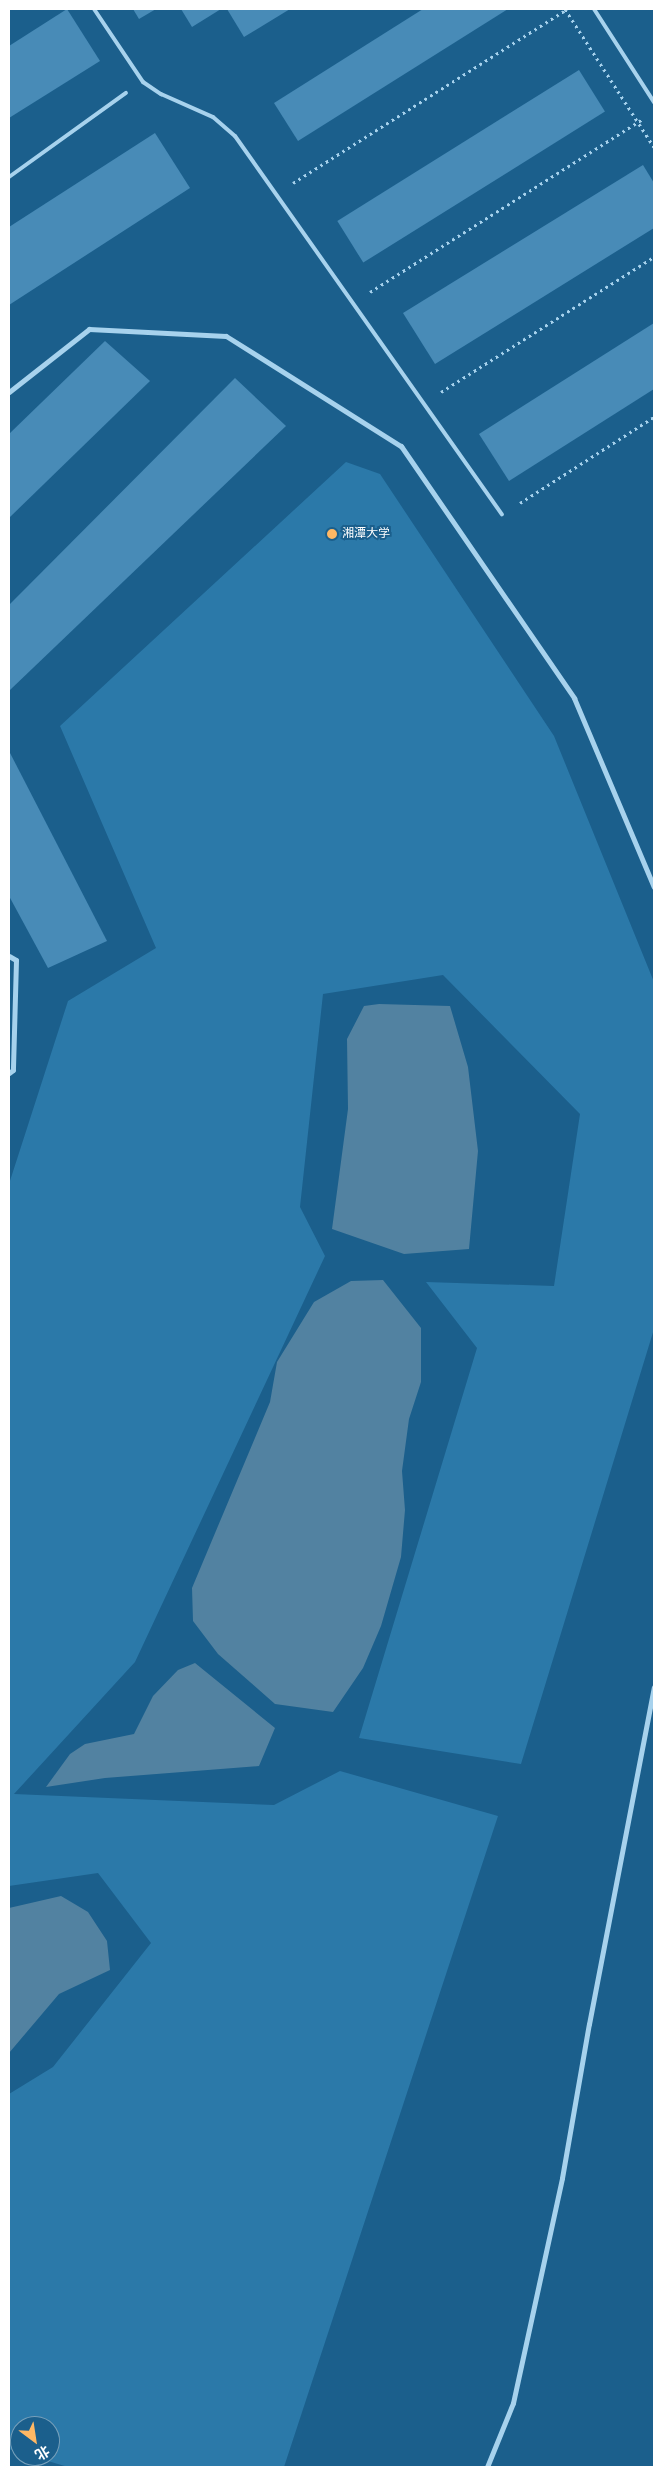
<!DOCTYPE html>
<html>
<head>
<meta charset="utf-8">
<style>
	body { margin:0 }
	#map { position:relative; width:663px; height:2476px; overflow:hidden; background:#1b5f8c; font-family:"Public Sans","Noto Sans SC",sans-serif }
	div>[style] { position:absolute }
	.green>* { inset:0; background:#2b79a9 }
	.water>* { inset:0; background:#5282a1 }
	.building>* { inset:0; background:#488bb7; transform-origin:0 0 }
	.path>* { height:3px; margin-top:-1.5px; transform-origin:0; background:repeating-linear-gradient(90deg,#a7d2ed 0 2.5px,transparent 0 6.5px) }
	.service>* { height:4px; margin:-2px; padding:0 2px; transform-origin:2px; border-radius:2px; background:#a7d2ed }
	.minor>* { height:5px; margin:-2.5px; padding:0 2.5px; transform-origin:2.5px; border-radius:2.5px; background:#a7d2ed }
	.dots>* { width:14px; height:14px; translate:-50% -50%; box-sizing:border-box; border:2px solid #1b5f8c; border-radius:50% }
	span { translate:-50% -50%; white-space:nowrap; text-align:center; line-height:1.15; -webkit-text-stroke:4px #1b5f8c; paint-order:stroke }
	.poi-label { font-size:12px; color:#fff }
	.left { translate:0 -50%; text-align:left }
	.frame { position:absolute; inset:0; border:10px solid #fff; pointer-events:none }
	.north { position:absolute; left:10px; top:2416px; width:50px; height:50px; box-sizing:border-box; background:#1b5f8c; border:1px solid #769fba; border-radius:50%; rotate:149deg; font-size:14px; font-weight:700; line-height:20px; text-align:center; color:#fff }
	.north::after { content:''; display:block; margin:auto; width:18px; height:22px; background:#ffb864; clip-path:polygon(50% 0,100% 100%,50% 72%,0 100%) }
</style>
</head>
<body>
<div id="map">
	<div class="green">
		<i style="clip-path:polygon(346px 462px,380px 474px,554px 736px,654px 982px,654px 1329px,521px 1764px,359px 1738px,477px 1348px,426px 1282px,554px 1286px,580px 1114px,443px 975px,323px 994px,300px 1207px,325px 1256px,135px 1662px,14px 1794px,274px 1805px,340px 1771px,498px 1816px,284px 2467px,68px 2467px,31px 2456px,50px 2456px,50px 2426px,20px 2426px,20px 2453px,9px 2449px,9px 2094px,53px 2067px,151px 1943px,98px 1873px,9px 1886px,9px 1184px,68px 1001px,156px 948px,60px 726px)"></i>
	</div>
	<div class="water">
		<i style="clip-path:polygon(379px 1004px,450px 1006px,468px 1067px,478px 1151px,469px 1249px,404px 1254px,332px 1229px,348px 1109px,347px 1039px,364px 1006px)"></i>
		<i style="clip-path:polygon(383px 1280px,421px 1328px,421px 1382px,409px 1419px,402px 1471px,405px 1510px,401px 1557px,381px 1626px,363px 1668px,333px 1712px,275px 1704px,218px 1654px,193px 1621px,192px 1588px,270px 1402px,277px 1362px,314px 1302px,351px 1281px)"></i>
		<i style="clip-path:polygon(195px 1663px,275px 1728px,259px 1766px,105px 1778px,46px 1787px,70px 1754px,85px 1744px,134px 1734px,153px 1696px,178px 1670px)"></i>
		<i style="clip-path:polygon(61px 1896px,88px 1912px,107px 1941px,110px 1970px,59px 1994px,9px 2053px,9px 1908px)"></i>
	</div>
	<div class="building">
		<i style="clip-path:polygon(67px 9px,100px 61px,9px 118px,9px 46px)"></i>
		<i style="clip-path:polygon(133px 9px,156px 9px,139px 19px)"></i>
		<i style="clip-path:polygon(181px 9px,221px 9px,192px 27px)"></i>
		<i style="clip-path:polygon(227px 9px,290px 9px,244px 37px)"></i>
		<i style="clip-path:polygon(423px 9px,508px 9px,298px 141px,274px 103px)"></i>
		<i style="left:579px;top:70px;width:49px;height:285px;rotate:58deg"></i>
		<i style="clip-path:polygon(155px 133px,190px 188px,9px 305px,9px 227px)"></i>
		<i style="clip-path:polygon(643px 165px,654px 183px,654px 228px,435px 364px,403px 313px)"></i>
		<i style="clip-path:polygon(654px 323px,654px 389px,509px 481px,479px 434px)"></i>
		<i style="clip-path:polygon(105px 341px,150px 381px,9px 518px,9px 434px)"></i>
		<i style="clip-path:polygon(235px 378px,286px 426px,10px 690px,9px 605px)"></i>
		<i style="clip-path:polygon(9px 751px,107px 941px,48px 968px,9px 896px)"></i>
	</div>
	<div class="path">
		<i style="left:565px;top:9px;width:164px;rotate:57.2deg"></i>
		<i style="left:293px;top:183px;width:323px;rotate:-32.4deg"></i>
		<i style="left:370px;top:292px;width:323px;rotate:-32.4deg"></i>
		<i style="left:441px;top:392px;width:252px;rotate:-32.4deg"></i>
		<i style="left:520px;top:503px;width:159px;rotate:-32.7deg"></i>
	</div>
	<div class="service">
		<i style="left:94px;top:9px;width:88px;rotate:56.1deg"></i>
		<i style="left:143px;top:82px;width:22px;rotate:34deg"></i>
		<i style="left:161px;top:94px;width:57px;rotate:23.9deg"></i>
		<i style="left:213px;top:117px;width:29px;rotate:41deg"></i>
		<i style="left:235px;top:136px;width:463px;rotate:54.8deg"></i>
		<i style="left:594px;top:9px;width:111px;rotate:57.2deg"></i>
		<i style="left:9px;top:177px;width:144px;rotate:-35.7deg"></i>
	</div>
	<div class="minor">
		<i style="left:9px;top:392px;width:102px;rotate:-38.2deg"></i>
		<i style="left:89px;top:329px;width:137px;rotate:2.9deg"></i>
		<i style="left:226px;top:336px;width:207px;rotate:32.2deg"></i>
		<i style="left:401px;top:446px;width:306px;rotate:55.5deg"></i>
		<i style="left:574px;top:698px;width:205px;rotate:67.1deg"></i>
		<i style="left:9px;top:956px;width:8px;rotate:30deg"></i>
		<i style="left:16px;top:960px;width:110px;rotate:91.6deg"></i>
		<i style="left:13px;top:1070px;width:5px;rotate:143deg"></i>
		<i style="left:487px;top:2467px;width:69px;rotate:-67.9deg"></i>
		<i style="left:513px;top:2403px;width:230px;rotate:-77.7deg"></i>
		<i style="left:562px;top:2178px;width:156px;rotate:-80.1deg"></i>
		<i style="left:589px;top:2024px;width:343px;rotate:-79.1deg"></i>
	</div>
	<div class="dots">
		<i style="left:332px;top:534px;background:#ffb864"></i>
	</div>
	<div class="poi-label">
		<span class="left" style="left:342px;top:534px">湘潭大学</span>
	</div>
	<div class="frame"></div>
	<div class="north">北</div>
</div>
</body>
</html>
